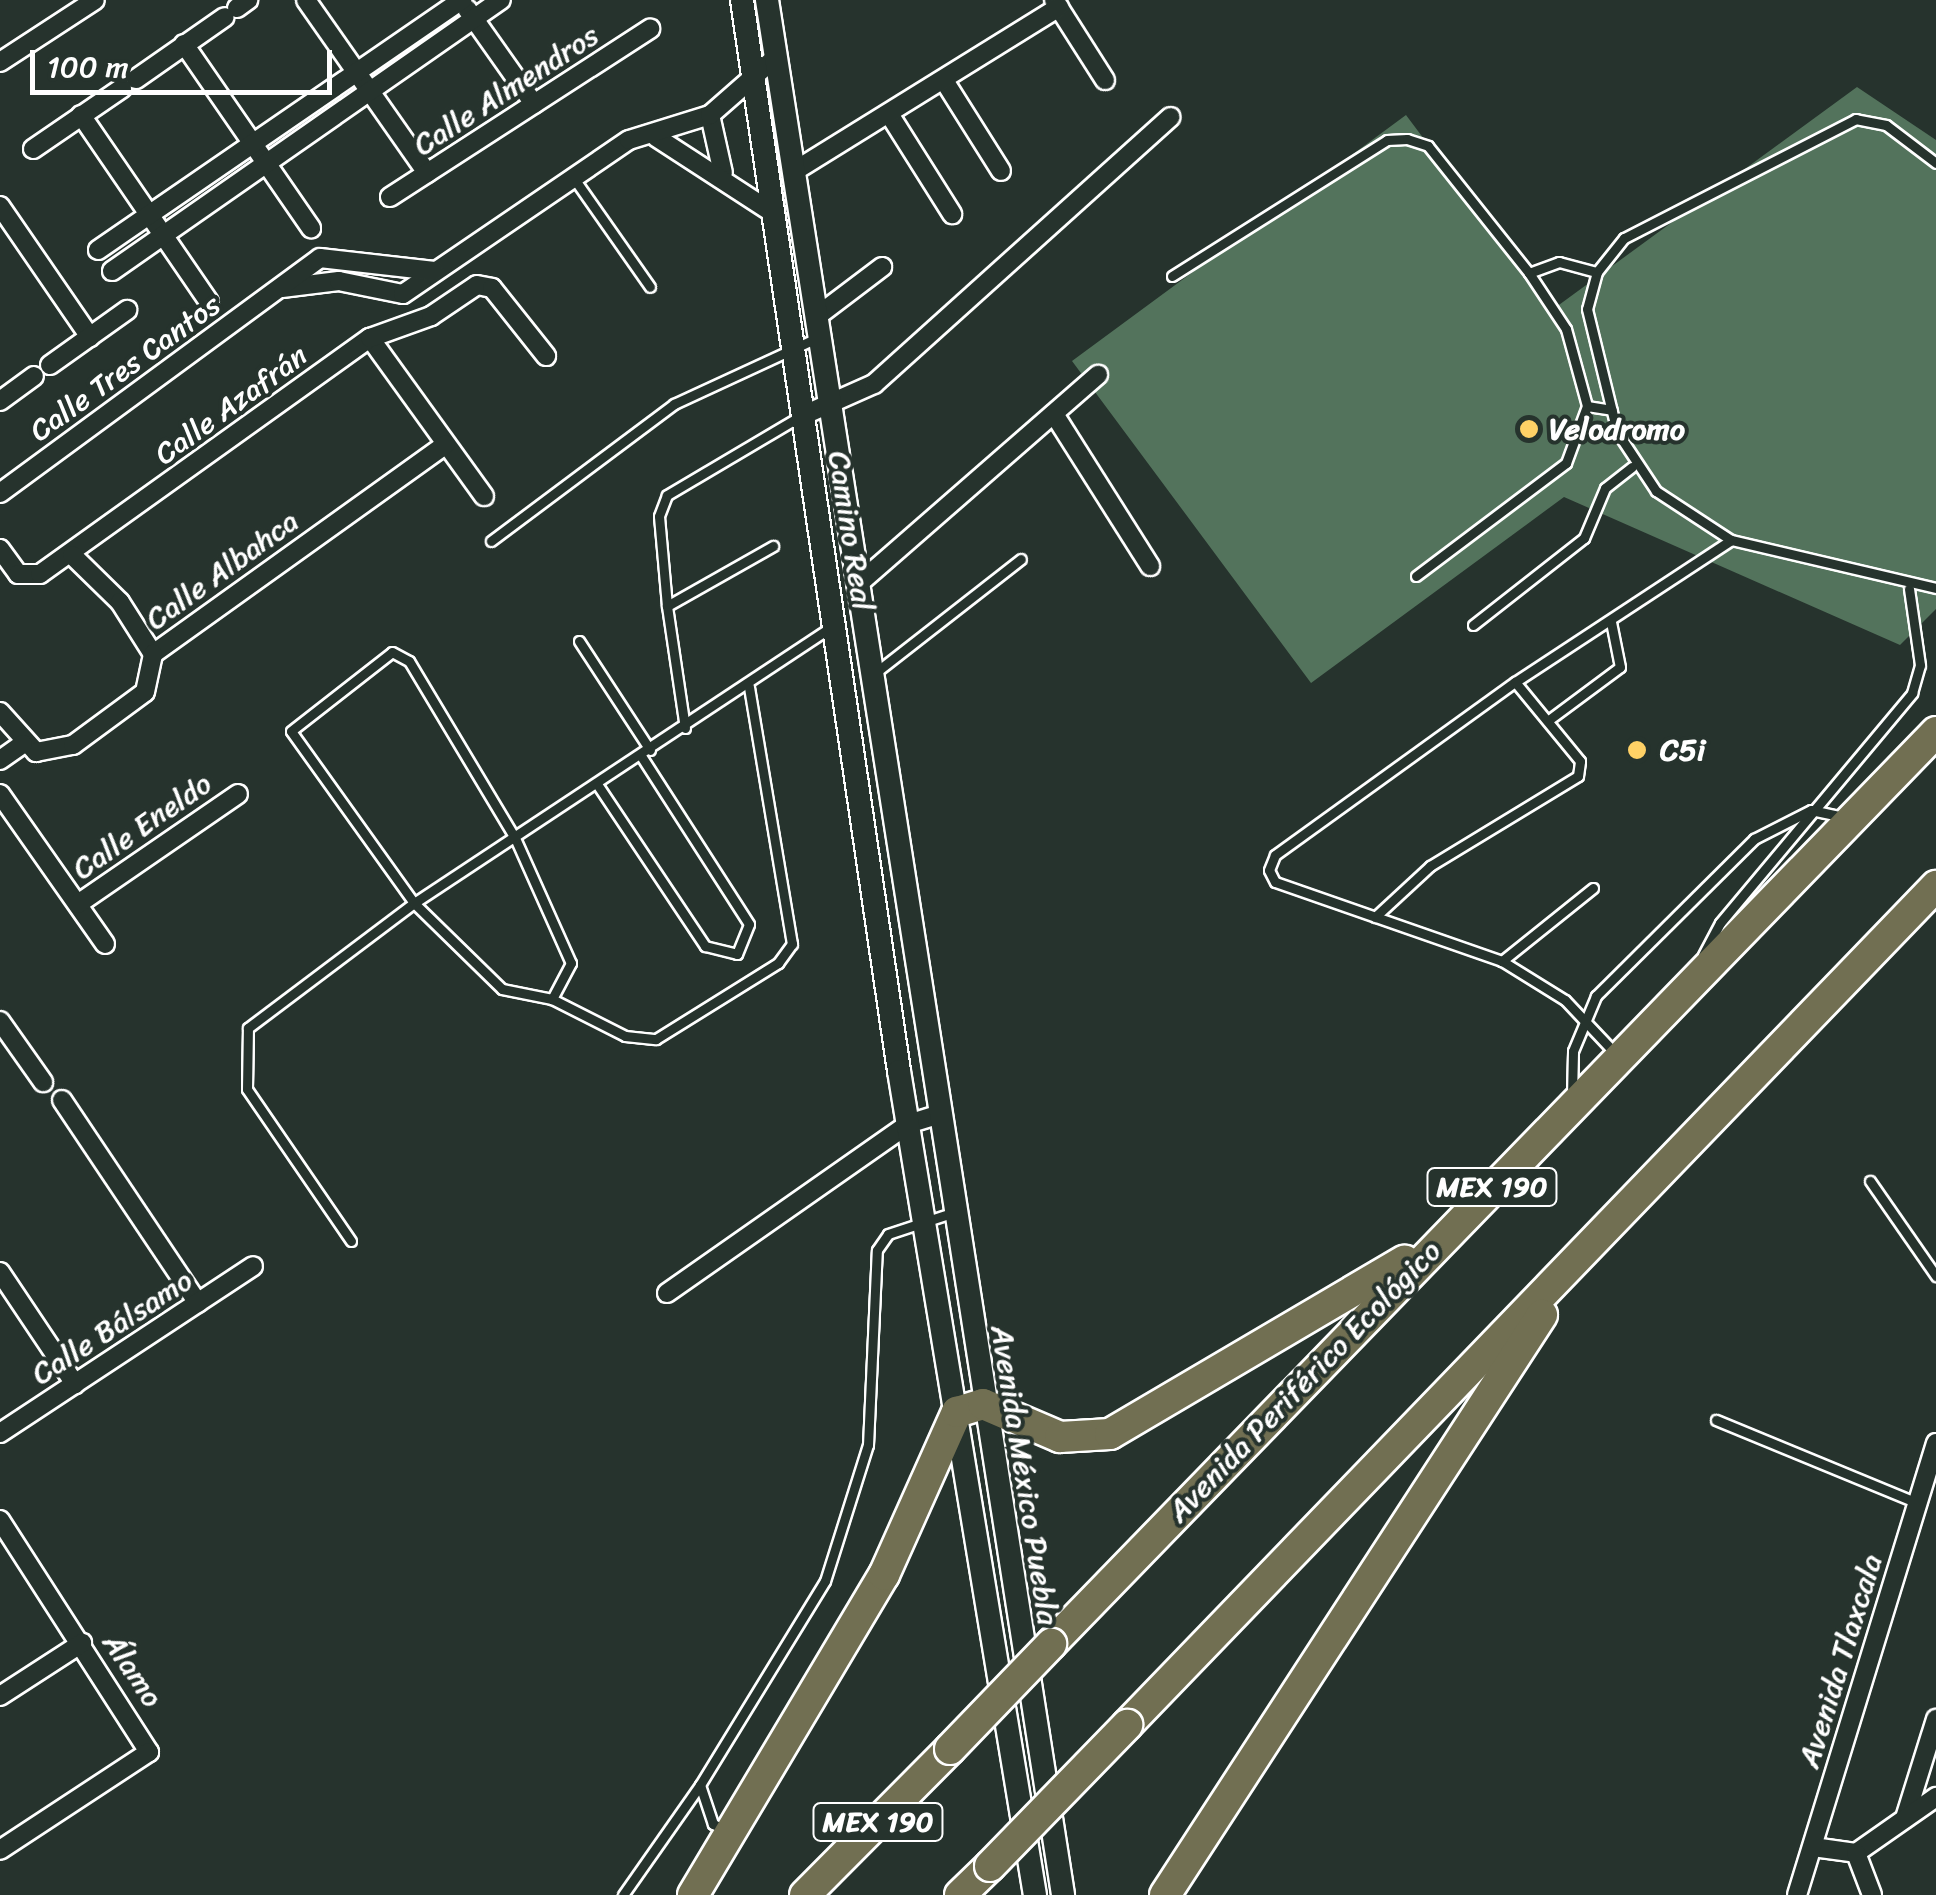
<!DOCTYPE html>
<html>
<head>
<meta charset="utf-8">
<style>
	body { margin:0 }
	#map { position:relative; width:1936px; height:1895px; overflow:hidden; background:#26332d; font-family:Sriracha,sans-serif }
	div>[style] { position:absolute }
	.green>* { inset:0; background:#53735c }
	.roads { filter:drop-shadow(2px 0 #fff) drop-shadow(-2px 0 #fff) drop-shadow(0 2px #fff) drop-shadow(0 -2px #fff) }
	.lane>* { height:9px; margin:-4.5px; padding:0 4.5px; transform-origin:4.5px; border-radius:4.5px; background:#26332d }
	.street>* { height:18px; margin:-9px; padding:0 9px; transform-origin:9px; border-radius:9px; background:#26332d }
	.secondary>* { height:22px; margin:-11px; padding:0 11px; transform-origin:11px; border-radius:11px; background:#26332d }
	.highway>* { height:30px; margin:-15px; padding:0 15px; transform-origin:15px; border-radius:15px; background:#716f52 }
	.bridges { filter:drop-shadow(2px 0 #fff) drop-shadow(-2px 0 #fff) drop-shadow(0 2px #fff) drop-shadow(0 -2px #fff) }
	.highway-bridge>* { height:30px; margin:-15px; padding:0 15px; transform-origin:15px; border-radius:15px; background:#716f52 }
	.dots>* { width:28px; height:28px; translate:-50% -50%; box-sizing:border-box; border:5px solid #26332d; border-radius:50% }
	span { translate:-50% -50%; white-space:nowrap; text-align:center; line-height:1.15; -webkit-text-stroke:8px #26332d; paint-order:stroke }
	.shield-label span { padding:2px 8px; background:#26332d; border:2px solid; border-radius:8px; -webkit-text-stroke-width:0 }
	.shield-label { font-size:28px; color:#fff; font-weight:700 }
	.street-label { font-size:30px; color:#fff }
	.poi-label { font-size:30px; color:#fff; font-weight:700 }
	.left { translate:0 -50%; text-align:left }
	.scale { position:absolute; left:30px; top:50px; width:302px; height:45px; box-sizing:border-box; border:5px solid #fff; border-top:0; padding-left:12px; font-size:30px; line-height:35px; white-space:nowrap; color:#fff; -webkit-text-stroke:8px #26332d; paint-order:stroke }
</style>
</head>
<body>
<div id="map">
	<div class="green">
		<i style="clip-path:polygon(1857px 87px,1936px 140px,1936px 609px,1900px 645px,1564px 497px,1311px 683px,1072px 361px,1406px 115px,1552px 310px)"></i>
	</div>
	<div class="roads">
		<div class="lane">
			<i style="left:1936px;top:163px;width:63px;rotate:-142.8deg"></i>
			<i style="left:1886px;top:125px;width:31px;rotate:-169deg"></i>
			<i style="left:1856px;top:119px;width:261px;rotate:152.8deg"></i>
			<i style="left:1624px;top:238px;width:43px;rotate:128.5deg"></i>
			<i style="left:1597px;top:272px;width:38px;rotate:105deg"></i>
			<i style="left:1587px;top:309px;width:127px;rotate:76.3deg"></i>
			<i style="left:1617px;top:432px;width:71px;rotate:56.5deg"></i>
			<i style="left:1656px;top:491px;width:90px;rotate:33.2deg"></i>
			<i style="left:1731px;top:540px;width:211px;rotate:13.2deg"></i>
			<i style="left:573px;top:177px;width:134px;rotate:55deg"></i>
			<i style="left:1529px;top:273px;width:32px;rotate:-20deg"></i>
			<i style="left:1559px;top:262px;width:39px;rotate:15deg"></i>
			<i style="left:1172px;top:276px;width:254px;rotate:-32.3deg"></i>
			<i style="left:1387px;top:140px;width:20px;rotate:-3deg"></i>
			<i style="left:1407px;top:139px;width:22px;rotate:18deg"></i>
			<i style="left:1428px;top:146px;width:162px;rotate:51.5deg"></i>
			<i style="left:1529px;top:273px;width:67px;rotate:56.5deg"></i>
			<i style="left:1566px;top:329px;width:80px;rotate:74.7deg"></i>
			<i style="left:1587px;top:406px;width:25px;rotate:9deg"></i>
			<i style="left:491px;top:541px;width:229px;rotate:-36.8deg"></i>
			<i style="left:674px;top:404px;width:157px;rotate:-24.8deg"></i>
			<i style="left:1416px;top:576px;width:188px;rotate:-37deg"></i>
			<i style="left:1566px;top:463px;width:61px;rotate:-69.8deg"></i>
			<i style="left:667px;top:606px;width:90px;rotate:-95.1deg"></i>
			<i style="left:659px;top:516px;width:22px;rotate:-69deg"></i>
			<i style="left:667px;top:495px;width:153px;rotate:-30.6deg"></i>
			<i style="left:1473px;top:625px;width:141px;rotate:-38.1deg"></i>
			<i style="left:1584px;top:538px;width:54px;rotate:-67.2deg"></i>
			<i style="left:1605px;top:488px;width:34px;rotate:-38deg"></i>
			<i style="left:579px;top:641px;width:130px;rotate:56.9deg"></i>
			<i style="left:392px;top:652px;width:19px;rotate:28deg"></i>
			<i style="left:409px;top:661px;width:206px;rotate:59.1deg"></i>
			<i style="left:515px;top:838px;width:137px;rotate:65.9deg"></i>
			<i style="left:571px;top:963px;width:41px;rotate:117.8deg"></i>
			<i style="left:552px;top:999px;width:51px;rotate:-168.7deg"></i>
			<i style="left:502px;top:989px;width:123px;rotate:-135.7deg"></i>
			<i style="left:414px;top:903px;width:211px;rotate:-125.6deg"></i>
			<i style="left:291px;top:731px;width:128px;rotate:-38deg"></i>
			<i style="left:875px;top:673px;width:185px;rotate:-38deg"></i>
			<i style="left:1550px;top:719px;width:87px;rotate:-36.6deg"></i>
			<i style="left:1620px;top:667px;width:46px;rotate:-101.3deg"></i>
			<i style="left:685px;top:728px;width:123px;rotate:-98.4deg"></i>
			<i style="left:667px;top:606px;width:122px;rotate:-29.5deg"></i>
			<i style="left:597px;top:784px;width:195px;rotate:56.3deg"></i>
			<i style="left:705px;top:946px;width:33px;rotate:14deg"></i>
			<i style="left:737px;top:954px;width:32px;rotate:-68deg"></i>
			<i style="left:749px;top:924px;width:200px;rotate:-122.7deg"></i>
			<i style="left:1593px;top:888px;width:117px;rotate:141.3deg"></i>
			<i style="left:1502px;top:961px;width:240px;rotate:-160.8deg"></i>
			<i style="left:1275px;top:882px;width:13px;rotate:-117deg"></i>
			<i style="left:1269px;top:870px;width:16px;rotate:-68deg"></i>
			<i style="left:1275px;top:855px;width:296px;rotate:-35.8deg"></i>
			<i style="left:1515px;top:682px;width:258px;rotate:-33.3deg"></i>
			<i style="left:1375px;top:917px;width:75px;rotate:-42.8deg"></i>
			<i style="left:1430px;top:866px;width:173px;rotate:-31.3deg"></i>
			<i style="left:1578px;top:776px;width:15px;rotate:-82deg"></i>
			<i style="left:1580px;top:761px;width:102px;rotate:-129.4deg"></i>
			<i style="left:1703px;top:955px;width:36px;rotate:-62deg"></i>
			<i style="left:1720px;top:923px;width:300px;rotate:-50.1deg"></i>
			<i style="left:1912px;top:693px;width:29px;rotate:-74deg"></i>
			<i style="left:1920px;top:665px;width:77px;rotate:-98.2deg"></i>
			<i style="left:1502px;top:961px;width:74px;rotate:31.8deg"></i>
			<i style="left:1565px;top:1000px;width:73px;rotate:46.7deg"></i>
			<i style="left:552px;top:999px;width:82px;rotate:26.9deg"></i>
			<i style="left:625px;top:1036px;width:31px;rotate:6deg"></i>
			<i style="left:656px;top:1039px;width:144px;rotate:-31.9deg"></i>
			<i style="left:778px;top:963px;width:24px;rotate:-54deg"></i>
			<i style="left:792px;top:944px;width:261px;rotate:-99.5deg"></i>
			<i style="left:1572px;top:1096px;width:45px;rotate:-88.7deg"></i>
			<i style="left:1573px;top:1051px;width:60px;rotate:-67.3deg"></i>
			<i style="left:1596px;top:996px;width:223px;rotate:-44.8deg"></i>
			<i style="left:1754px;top:839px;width:64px;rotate:-27deg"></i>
			<i style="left:1811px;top:810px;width:33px;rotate:12deg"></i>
			<i style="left:1870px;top:1181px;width:116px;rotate:55.2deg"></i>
			<i style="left:351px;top:1241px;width:184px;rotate:-124.4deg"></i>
			<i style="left:247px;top:1089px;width:61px;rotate:-89.1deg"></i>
			<i style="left:248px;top:1028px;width:208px;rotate:-37deg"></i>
			<i style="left:414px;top:903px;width:498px;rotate:-33.5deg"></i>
			<i style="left:1716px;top:1420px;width:217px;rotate:22.4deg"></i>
			<i style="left:727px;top:1831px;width:16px;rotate:-153deg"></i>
			<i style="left:713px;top:1824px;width:41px;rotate:-108.4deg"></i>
			<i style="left:700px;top:1785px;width:239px;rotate:-58.5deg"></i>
			<i style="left:825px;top:1581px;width:143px;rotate:-72.5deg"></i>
			<i style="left:868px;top:1445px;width:195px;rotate:-87.4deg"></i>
			<i style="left:877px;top:1250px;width:19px;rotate:-55deg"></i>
			<i style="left:888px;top:1234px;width:67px;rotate:-18.2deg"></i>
			<i style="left:623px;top:1895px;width:134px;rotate:-55deg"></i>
		</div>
		<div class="street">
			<i style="left:306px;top:0;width:211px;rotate:55deg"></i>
			<i style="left:1054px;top:0;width:95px;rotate:57.5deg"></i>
			<i style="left:237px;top:8px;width:14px;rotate:-36deg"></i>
			<i style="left:467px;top:9px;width:116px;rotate:54.8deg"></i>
			<i style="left:184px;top:44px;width:224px;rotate:55.4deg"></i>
			<i style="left:0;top:62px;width:113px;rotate:-33.1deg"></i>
			<i style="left:136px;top:79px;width:108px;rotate:-34.9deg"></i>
			<i style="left:945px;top:82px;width:105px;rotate:57.8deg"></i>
			<i style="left:81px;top:115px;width:227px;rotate:55.6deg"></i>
			<i style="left:710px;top:115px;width:59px;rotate:77.4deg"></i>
			<i style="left:891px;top:117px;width:115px;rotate:57.8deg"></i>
			<i style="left:656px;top:137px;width:140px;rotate:33deg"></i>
			<i style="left:33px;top:149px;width:108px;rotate:-34.4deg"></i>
			<i style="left:793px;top:172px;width:313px;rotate:-31.8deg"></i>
			<i style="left:390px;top:197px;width:310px;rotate:-32.9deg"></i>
			<i style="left:0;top:206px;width:159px;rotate:55.5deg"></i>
			<i style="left:98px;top:250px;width:442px;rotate:-34.5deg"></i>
			<i style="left:112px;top:271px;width:474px;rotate:-34.9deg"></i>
			<i style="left:282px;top:288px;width:57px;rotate:-7deg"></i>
			<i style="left:339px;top:281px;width:65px;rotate:11.5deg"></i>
			<i style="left:403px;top:294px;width:273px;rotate:-34.3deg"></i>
			<i style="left:629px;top:140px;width:85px;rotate:-17.2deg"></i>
			<i style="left:710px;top:115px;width:88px;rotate:-41.3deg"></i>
			<i style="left:816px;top:317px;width:83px;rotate:-37.1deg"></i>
			<i style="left:370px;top:338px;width:195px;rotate:54.2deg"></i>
			<i style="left:50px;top:365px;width:95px;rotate:-35.5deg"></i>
			<i style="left:0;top:401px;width:42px;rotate:-36.3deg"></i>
			<i style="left:1054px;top:414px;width:180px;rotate:57.7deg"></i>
			<i style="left:804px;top:415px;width:77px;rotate:-23.9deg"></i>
			<i style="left:874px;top:384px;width:399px;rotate:-42deg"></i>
			<i style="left:0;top:493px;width:397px;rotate:-36.3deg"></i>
			<i style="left:320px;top:258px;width:115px;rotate:6.5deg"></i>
			<i style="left:0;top:549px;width:31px;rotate:54deg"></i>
			<i style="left:18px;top:574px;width:22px"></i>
			<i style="left:40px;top:574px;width:406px;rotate:-35.6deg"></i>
			<i style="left:370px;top:338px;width:65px;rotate:-19.8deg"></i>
			<i style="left:431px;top:316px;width:55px;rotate:-34deg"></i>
			<i style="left:477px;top:285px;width:15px;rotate:11deg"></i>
			<i style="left:492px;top:288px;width:87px;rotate:51.5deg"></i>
			<i style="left:72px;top:555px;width:67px;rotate:44.4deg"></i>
			<i style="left:120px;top:602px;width:62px;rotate:57.6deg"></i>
			<i style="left:857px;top:585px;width:320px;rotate:-41.1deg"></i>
			<i style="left:153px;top:654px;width:360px;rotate:-35.6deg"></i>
			<i style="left:0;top:712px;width:54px;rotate:48deg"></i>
			<i style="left:36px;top:752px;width:38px;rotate:-11deg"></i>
			<i style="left:73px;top:745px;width:89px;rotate:-36.4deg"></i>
			<i style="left:145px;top:692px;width:39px;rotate:-78deg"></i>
			<i style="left:0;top:760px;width:28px;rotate:-35deg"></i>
			<i style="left:0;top:794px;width:183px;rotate:55deg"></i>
			<i style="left:78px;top:904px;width:194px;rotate:-34.5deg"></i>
			<i style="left:0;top:1021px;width:75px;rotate:54.8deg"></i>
			<i style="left:62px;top:1100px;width:244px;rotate:56.2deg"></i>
			<i style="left:0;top:1272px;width:135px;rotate:56.2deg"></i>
			<i style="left:667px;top:1293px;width:294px;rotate:-35deg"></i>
			<i style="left:908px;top:1124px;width:30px;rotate:-17deg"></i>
			<i style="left:0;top:1433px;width:303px;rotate:-33.4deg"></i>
			<i style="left:0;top:1520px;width:276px;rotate:57.3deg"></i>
			<i style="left:149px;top:1752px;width:178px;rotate:146.7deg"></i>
			<i style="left:0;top:1696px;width:98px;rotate:-32.9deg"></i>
			<i style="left:1905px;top:1818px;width:104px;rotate:-72.6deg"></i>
			<i style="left:1813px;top:1847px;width:43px;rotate:7.9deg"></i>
			<i style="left:1856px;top:1853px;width:98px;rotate:-35deg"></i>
			<i style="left:1856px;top:1853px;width:45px;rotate:69.1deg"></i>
			<i style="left:1797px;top:1895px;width:473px;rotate:-72.9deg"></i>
		</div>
		<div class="secondary">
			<i style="left:742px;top:0;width:1082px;rotate:81.66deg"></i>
			<i style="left:899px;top:1071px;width:835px;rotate:80.63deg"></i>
			<i style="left:767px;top:0;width:1918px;rotate:81.12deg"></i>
		</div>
		<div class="highway">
			<i style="left:1051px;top:1644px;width:1271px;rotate:-45.86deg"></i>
			<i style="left:1127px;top:1725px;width:1166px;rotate:-46.04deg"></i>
			<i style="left:693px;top:1895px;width:373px;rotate:-59.2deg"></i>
			<i style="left:884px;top:1575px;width:179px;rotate:-65.9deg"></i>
			<i style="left:957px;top:1412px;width:27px;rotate:-17deg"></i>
			<i style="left:983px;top:1404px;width:84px;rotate:23.2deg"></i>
			<i style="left:1060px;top:1437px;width:50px;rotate:-3.4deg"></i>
			<i style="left:1110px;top:1434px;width:342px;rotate:-30.5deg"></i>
			<i style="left:805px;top:1895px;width:206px;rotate:-45.2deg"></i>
			<i style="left:960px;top:1895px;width:42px;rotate:-44deg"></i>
			<i style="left:1165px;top:1895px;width:692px;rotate:-56.98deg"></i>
		</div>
	</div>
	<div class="bridges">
		<div class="highway-bridge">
			<i style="left:950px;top:1749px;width:146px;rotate:-46.1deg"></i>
			<i style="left:990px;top:1866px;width:197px;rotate:-45.8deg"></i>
		</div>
	</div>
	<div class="dots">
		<i style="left:1529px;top:429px;background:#ffd166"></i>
		<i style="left:1637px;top:750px;background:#ffd166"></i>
	</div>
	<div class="shield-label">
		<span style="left:1492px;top:1187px">MEX 190</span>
		<span style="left:878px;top:1822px">MEX 190</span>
	</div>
	<div class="street-label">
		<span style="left:506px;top:90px;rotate:-33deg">Calle Almendros</span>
		<span style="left:125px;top:368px;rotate:-36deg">Calle Tres Cantos</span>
		<span style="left:231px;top:405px;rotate:-36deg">Calle Azafrán</span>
		<span style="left:851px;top:531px;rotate:81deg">Camino Real</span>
		<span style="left:222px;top:570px;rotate:-36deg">Calle Albahca</span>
		<span style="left:142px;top:826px;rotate:-35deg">Calle Eneldo</span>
		<span style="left:112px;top:1327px;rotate:-33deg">Calle Bálsamo</span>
		<span style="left:1304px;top:1381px;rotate:-46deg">Avenida Periférico Ecológico</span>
		<span style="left:1025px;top:1475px;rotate:81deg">Avenida México Puebla</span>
		<span style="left:1840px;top:1661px;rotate:-73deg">Avenida Tlaxcala</span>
		<span style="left:133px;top:1670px;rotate:56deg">Álamo</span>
	</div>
	<div class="poi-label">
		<span class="left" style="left:1549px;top:429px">Velodromo</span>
		<span class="left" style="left:1660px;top:750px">C5i</span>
	</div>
	<div class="scale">100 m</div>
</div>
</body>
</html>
